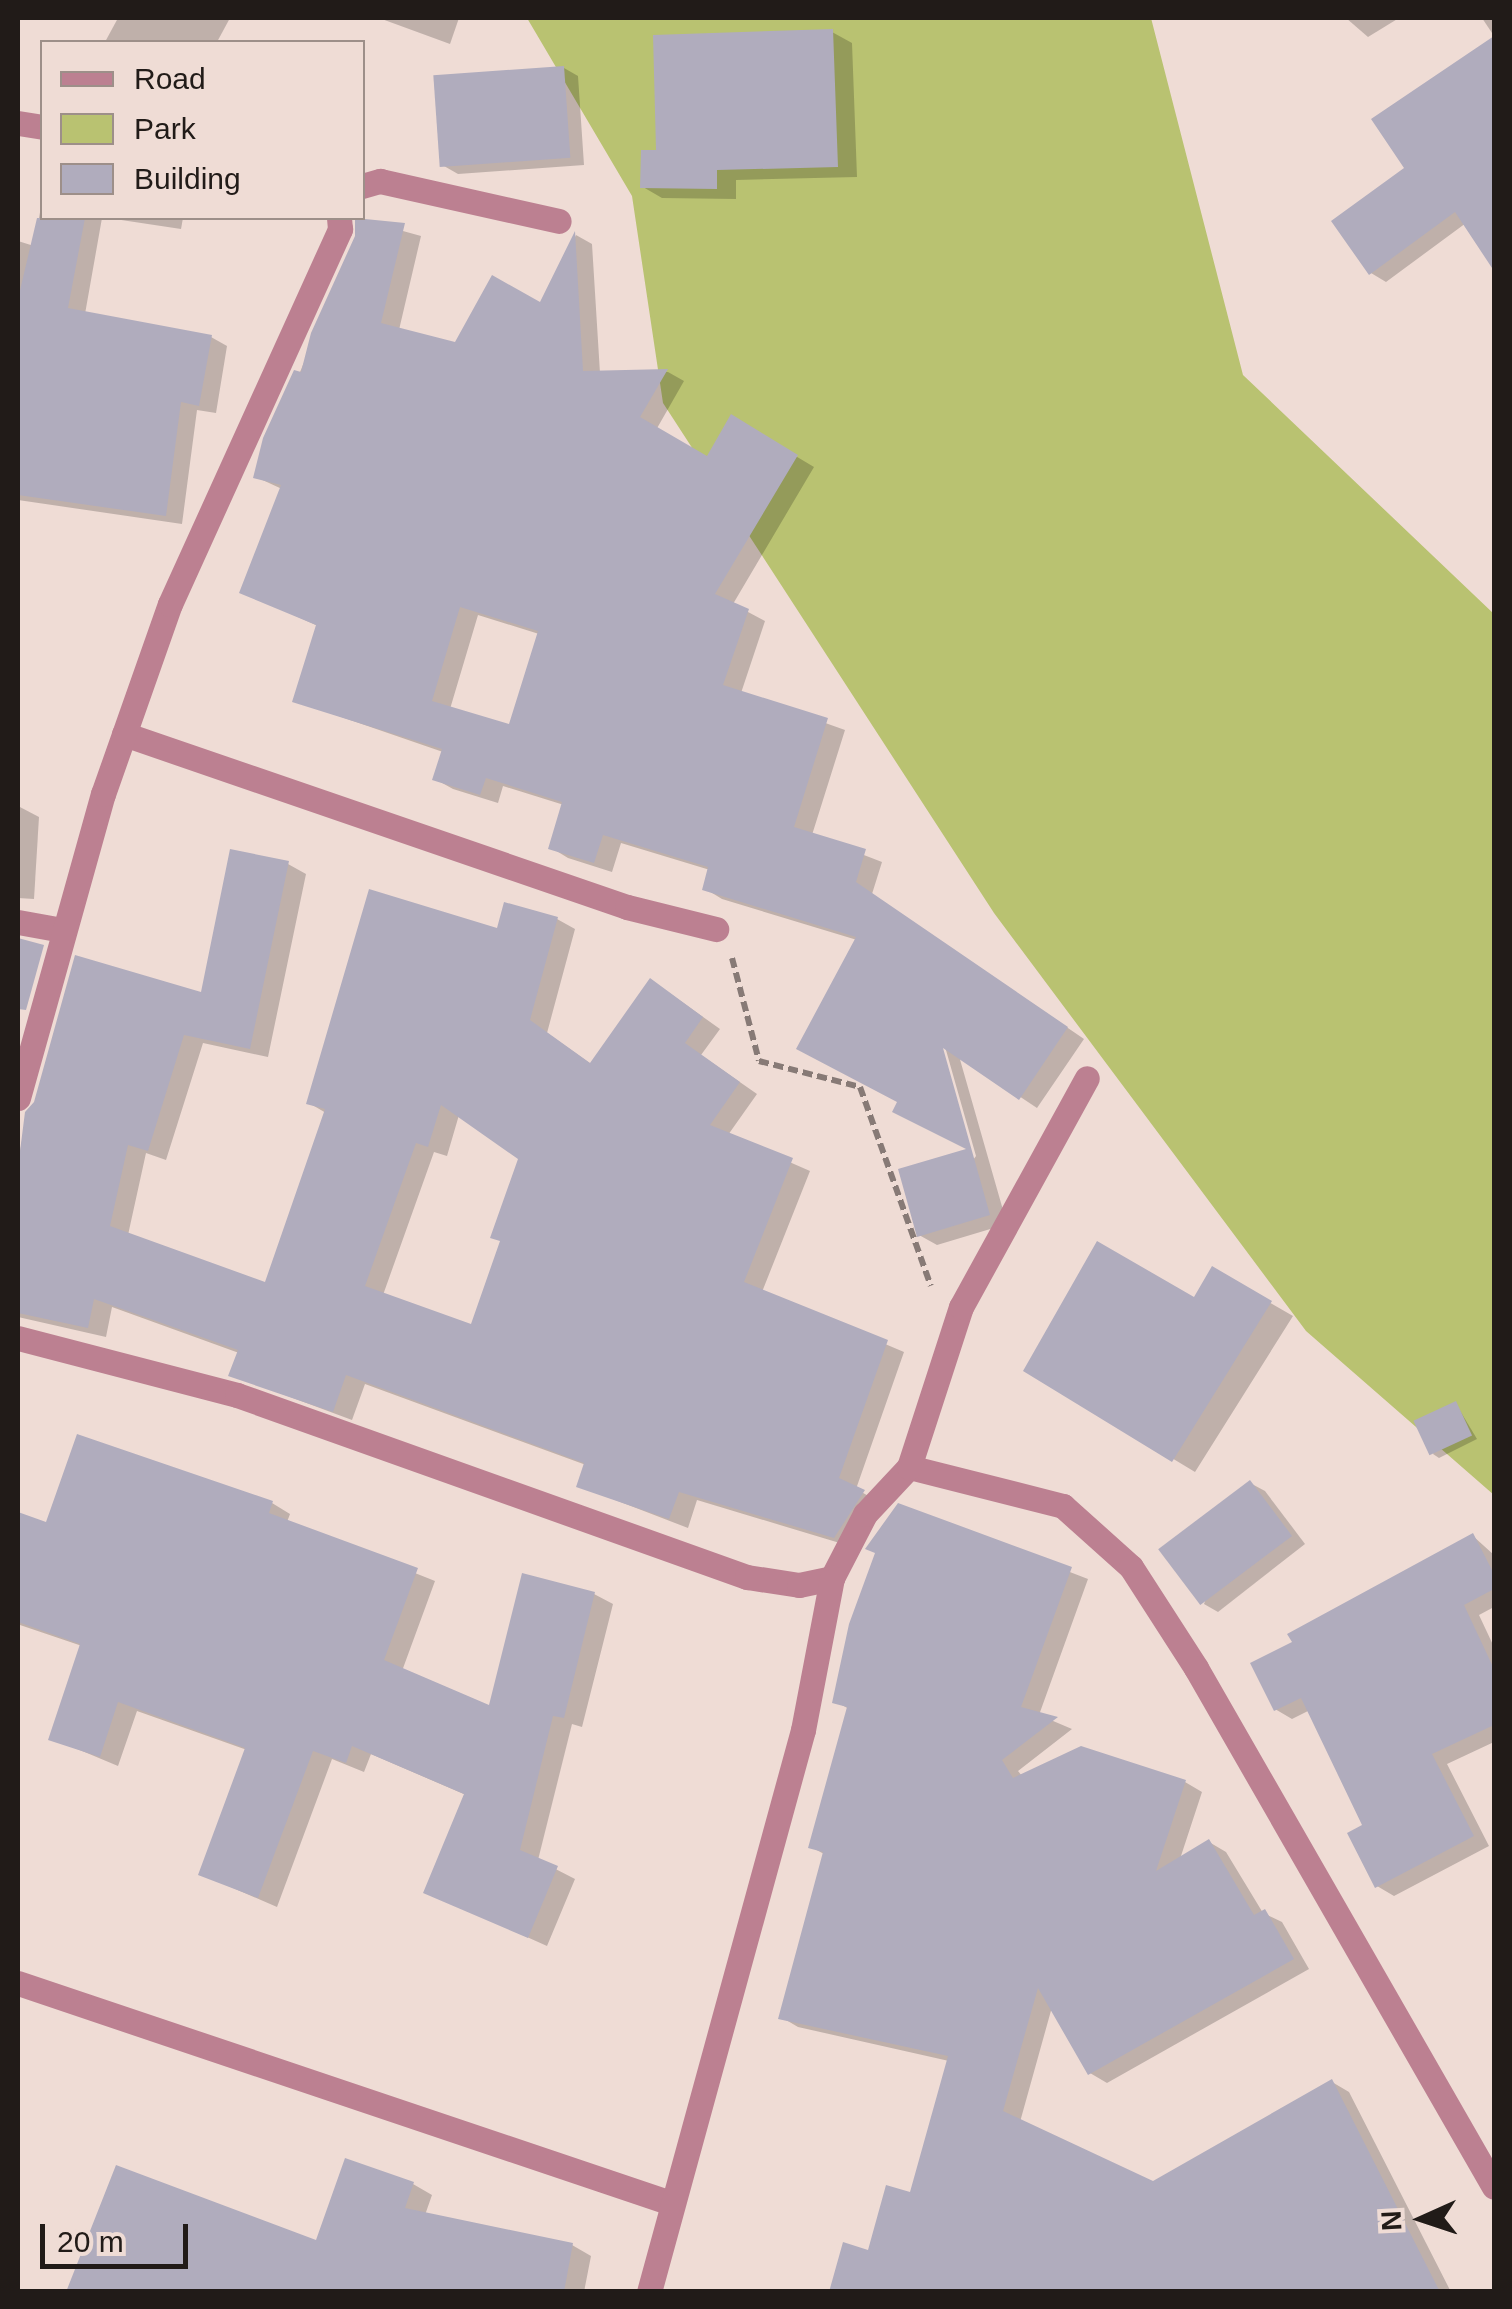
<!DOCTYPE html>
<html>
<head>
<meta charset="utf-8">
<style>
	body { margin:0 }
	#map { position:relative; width:1512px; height:2309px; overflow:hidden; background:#efdcd5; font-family:Arial,sans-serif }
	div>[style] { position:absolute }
	.green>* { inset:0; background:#b9c271 }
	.shadow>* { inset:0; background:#0003 }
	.building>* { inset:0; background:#b0acbd; transform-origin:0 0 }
	.path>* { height:6px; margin-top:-3px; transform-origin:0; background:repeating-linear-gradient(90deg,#877a76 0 10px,transparent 0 15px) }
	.minor>* { height:25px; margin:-12.5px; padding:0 12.5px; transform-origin:12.5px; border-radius:12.5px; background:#bc8091 }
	span { translate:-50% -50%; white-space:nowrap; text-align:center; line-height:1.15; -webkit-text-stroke:10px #efdcd5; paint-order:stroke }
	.frame { position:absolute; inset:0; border:20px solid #211b18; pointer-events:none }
	.legend { position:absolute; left:40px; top:40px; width:325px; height:180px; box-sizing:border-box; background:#efdcd5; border:2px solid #9d8f89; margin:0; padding:12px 18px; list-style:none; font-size:30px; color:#211b18 }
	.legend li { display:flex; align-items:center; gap:20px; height:50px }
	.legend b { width:50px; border:2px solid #9d8f89 }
	.north { position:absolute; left:1372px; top:2169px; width:100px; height:100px; -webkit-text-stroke:8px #efdcd5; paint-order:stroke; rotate:267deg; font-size:28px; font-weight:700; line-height:40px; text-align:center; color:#211b18 }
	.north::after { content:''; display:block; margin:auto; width:35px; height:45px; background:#211b18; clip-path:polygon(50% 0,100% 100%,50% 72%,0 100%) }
	.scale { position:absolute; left:40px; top:2224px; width:148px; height:45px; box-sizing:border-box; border:5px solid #211b18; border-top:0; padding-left:12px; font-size:30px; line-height:35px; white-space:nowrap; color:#211b18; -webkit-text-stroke:8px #efdcd5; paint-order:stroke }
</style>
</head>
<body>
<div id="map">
	<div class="green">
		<i style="clip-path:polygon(527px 18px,1151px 18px,1243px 375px,1494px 614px,1494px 1495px,1306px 1331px,994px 913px,663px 403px,632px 196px)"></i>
	</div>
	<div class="shadow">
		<i style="clip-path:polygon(118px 18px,230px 18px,217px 42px,105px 42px)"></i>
		<i style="clip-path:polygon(379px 18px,459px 18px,450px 44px)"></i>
		<i style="clip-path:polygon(1346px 18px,1399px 18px,1368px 37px)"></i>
		<i style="clip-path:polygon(1482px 18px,1494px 18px,1494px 36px)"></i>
		<i style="clip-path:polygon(832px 32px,852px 43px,857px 177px,736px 180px,736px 199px,662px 198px,643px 187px,658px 152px)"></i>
		<i style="clip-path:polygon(1494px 39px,1494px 266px,1466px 223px,1386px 282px,1371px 273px,1408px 169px,1375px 119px)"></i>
		<i style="clip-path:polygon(564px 68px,578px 76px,584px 165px,458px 174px,444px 166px,515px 80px,514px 71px)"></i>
		<i style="clip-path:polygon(42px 201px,42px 218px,102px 218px,85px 314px,211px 337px,227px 346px,216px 413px,197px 410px,182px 524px,18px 500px,18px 241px,34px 246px)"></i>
		<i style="clip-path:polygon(108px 218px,183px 218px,181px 229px)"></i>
		<i style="clip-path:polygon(evenodd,356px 218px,421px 236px,399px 330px,456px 345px,541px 306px,576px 235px,592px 244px,600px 373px,668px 372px,684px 381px,656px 430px,707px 459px,732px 418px,814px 467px,733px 604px,765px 621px,741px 693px,845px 730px,812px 835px,882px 862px,872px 894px,1084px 1039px,1037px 1108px,959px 1056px,1007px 1224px,937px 1245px,919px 1235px,976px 1156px,942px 1036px,900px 1102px,857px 940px,722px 899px,704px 888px,710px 870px,621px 843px,612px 872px,568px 858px,550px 847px,564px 805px,503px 786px,498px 803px,453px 789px,435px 779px,443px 752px,295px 701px,318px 626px,242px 592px,282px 489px,256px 477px,357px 236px,356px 218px,478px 615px,539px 634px,511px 727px,450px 709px,478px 615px)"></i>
		<i style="clip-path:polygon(18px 806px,39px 817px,34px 899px,18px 898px)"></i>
		<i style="clip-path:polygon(evenodd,288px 864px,306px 874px,268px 1057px,203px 1043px,166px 1160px,146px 1153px,128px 1235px,266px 1286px,326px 1113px,309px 1103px,499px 931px,506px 905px,557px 919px,575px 929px,547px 1033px,591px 1064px,668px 992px,720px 1029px,701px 1055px,757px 1094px,728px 1135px,810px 1171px,762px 1292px,904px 1352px,856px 1489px,881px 1503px,853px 1547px,697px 1500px,688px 1528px,579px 1486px,586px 1465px,365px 1384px,352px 1420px,231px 1375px,239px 1353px,112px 1307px,106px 1337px,18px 1317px,18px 1162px,27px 1114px,203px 995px,288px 864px,459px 1115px,521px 1158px,503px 1242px,473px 1328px,383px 1295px,434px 1152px,447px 1156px,459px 1115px)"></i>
		<i style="clip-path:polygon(1213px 1270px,1293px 1316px,1195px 1472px,1026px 1370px,1195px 1301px)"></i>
		<i style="clip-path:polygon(1456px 1404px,1477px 1439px,1439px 1458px,1433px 1454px)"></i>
		<i style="clip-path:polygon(1250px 1483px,1265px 1491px,1305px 1544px,1218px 1612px,1204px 1604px)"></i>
		<i style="clip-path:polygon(272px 1503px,290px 1514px,287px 1522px,435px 1581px,402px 1671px,491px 1709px,594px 1594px,613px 1604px,582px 1727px,572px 1724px,538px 1860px,575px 1879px,547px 1946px,426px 1892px,466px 1795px,371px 1754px,364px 1772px,332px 1759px,277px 1907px,201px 1874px,247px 1750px,137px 1711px,118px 1766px,51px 1738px,82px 1646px,20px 1625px,18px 1631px,18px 1515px,48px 1525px)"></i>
		<i style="clip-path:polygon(899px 1506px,1088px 1579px,1039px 1715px,1072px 1729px,1018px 1771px,1022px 1776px,1185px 1782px,1202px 1792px,1180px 1859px,1209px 1842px,1226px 1852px,1263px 1913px,1282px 1922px,1309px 1969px,1107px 2083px,1090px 2073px,1052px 2007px,1020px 2122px,1153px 2184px,1332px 2082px,1349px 2092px,1451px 2292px,972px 2292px,870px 2253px,912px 2195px,949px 2061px,798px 2027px,781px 2017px,824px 1854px,811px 1847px,849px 1709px,835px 1701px)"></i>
		<i style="clip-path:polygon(1473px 1536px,1494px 1555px,1494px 1607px,1479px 1615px,1494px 1647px,1494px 1742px,1447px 1764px,1489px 1846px,1394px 1896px,1377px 1886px,1365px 1826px,1310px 1710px,1292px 1719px,1275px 1709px,1295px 1643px)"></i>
		<i style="clip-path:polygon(413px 2184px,432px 2195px,425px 2215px,572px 2245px,591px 2256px,584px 2292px,69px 2292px,318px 2244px)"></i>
	</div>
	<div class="building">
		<i style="clip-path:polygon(833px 29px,838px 167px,717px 170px,717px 189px,640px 188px,641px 150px,656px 150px,653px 35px)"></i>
		<i style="clip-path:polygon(1494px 36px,1494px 271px,1455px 212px,1369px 275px,1331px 221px,1404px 168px,1371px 119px)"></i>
		<i style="left:564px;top:66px;width:92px;height:131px;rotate:86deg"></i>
		<i style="clip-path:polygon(37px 218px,85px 218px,68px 308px,212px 335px,199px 406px,181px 402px,166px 516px,18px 495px,18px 299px)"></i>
		<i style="clip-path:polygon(evenodd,355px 218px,405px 223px,381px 323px,455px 342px,492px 275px,540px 302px,575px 231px,583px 371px,668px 369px,640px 417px,707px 456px,731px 414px,798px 455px,715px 594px,749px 609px,723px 685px,828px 718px,794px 827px,866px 849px,856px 882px,1068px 1027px,1019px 1100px,943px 1048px,990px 1215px,917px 1237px,898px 1169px,966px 1149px,892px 1112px,897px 1102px,796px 1049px,856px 937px,702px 890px,708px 867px,603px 835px,594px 863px,548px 849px,562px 802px,486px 778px,480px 795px,432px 780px,442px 749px,292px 702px,316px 625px,239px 593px,281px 485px,253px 478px,263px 438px,294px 370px,301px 372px,311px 333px,355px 236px,355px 218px,460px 607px,538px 631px,509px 724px,432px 701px,460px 607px)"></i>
		<i style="clip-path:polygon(evenodd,230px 849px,289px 861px,250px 1049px,184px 1035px,148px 1151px,128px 1145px,110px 1226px,265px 1282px,325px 1109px,306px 1104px,369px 889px,497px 928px,504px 902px,558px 917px,530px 1020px,590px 1063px,650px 978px,703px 1017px,685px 1043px,740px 1082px,710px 1125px,793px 1158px,744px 1282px,888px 1340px,839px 1478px,865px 1490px,834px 1538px,679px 1492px,669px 1519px,576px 1487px,584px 1463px,346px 1375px,333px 1412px,228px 1376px,238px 1350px,94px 1299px,88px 1328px,18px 1313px,18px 1167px,25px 1112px,34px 1102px,75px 955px,201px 992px,230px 849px,441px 1105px,518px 1159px,490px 1238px,500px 1241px,471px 1324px,365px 1286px,416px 1143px,428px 1147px,441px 1105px)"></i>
		<i style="clip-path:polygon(18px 938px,44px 945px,26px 1010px,18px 1009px)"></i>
		<i style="clip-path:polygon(1097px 1241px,1194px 1297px,1212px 1266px,1272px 1301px,1172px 1462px,1023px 1371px)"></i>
		<i style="left:1456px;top:1401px;width:38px;height:47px;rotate:65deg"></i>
		<i style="clip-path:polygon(77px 1434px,273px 1501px,269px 1513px,418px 1568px,384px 1660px,489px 1705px,522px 1573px,595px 1592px,564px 1718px,553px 1716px,520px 1850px,558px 1866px,528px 1938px,423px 1893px,464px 1794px,352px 1746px,346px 1763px,313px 1751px,258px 1898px,198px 1875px,245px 1748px,118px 1702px,100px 1757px,48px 1740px,80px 1644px,18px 1622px,18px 1512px,46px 1522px)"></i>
		<i style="left:1250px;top:1480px;width:70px;height:115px;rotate:53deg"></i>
		<i style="clip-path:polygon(898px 1503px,1072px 1567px,1021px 1707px,1058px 1717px,1002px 1760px,1013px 1778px,1081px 1746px,1186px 1780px,1156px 1871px,1209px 1839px,1254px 1915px,1265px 1909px,1294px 1959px,1088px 2075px,1038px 1988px,1003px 2111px,1153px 2181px,1332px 2079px,1440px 2292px,829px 2292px,843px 2242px,868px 2250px,886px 2185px,910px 2192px,948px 2056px,778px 2019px,823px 1852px,808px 1848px,847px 1707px,832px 1703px,849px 1624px,875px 1553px,865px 1549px)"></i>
		<i style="clip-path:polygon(1473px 1533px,1494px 1574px,1494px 1589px,1464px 1605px,1494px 1669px,1494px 1725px,1432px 1754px,1474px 1836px,1375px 1888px,1347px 1833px,1362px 1825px,1301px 1698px,1274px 1711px,1250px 1663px,1292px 1642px,1287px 1634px)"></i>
		<i style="clip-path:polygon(345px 2158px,414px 2182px,405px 2208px,573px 2243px,564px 2292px,66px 2292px,116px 2165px,316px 2240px)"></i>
	</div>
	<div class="path">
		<i style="left:732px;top:958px;width:106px;rotate:75.3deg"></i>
		<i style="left:759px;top:1061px;width:104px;rotate:14.4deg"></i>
		<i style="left:860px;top:1087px;width:211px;rotate:70.4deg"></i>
	</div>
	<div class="minor">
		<i style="left:18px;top:123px;width:24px;rotate:9deg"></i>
		<i style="left:362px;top:186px;width:19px;rotate:-16deg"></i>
		<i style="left:380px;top:181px;width:183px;rotate:12.6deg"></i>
		<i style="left:124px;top:734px;width:532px;rotate:18.98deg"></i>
		<i style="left:627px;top:907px;width:92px;rotate:13.9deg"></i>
		<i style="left:18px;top:922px;width:45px;rotate:10.3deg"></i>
		<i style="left:18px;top:1098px;width:316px;rotate:-74.4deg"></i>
		<i style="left:103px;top:794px;width:201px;rotate:-70.6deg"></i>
		<i style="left:170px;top:604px;width:412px;rotate:-65.6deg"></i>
		<i style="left:340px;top:229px;width:11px;rotate:-95deg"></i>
		<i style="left:18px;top:1338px;width:226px;rotate:14.6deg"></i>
		<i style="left:237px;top:1395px;width:542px;rotate:19.64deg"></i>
		<i style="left:747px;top:1577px;width:53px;rotate:8.7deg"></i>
		<i style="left:799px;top:1585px;width:34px;rotate:-12deg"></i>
		<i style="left:832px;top:1578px;width:72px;rotate:-62.7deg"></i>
		<i style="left:865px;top:1514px;width:64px;rotate:-46.9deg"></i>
		<i style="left:909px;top:1467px;width:159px;rotate:14.2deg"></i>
		<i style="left:1063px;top:1506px;width:91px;rotate:41.9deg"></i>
		<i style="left:1131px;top:1567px;width:120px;rotate:57.2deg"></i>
		<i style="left:1196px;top:1668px;width:598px;rotate:60.14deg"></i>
		<i style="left:909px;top:1467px;width:168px;rotate:-72deg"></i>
		<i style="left:961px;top:1307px;width:261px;rotate:-61.2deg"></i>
		<i style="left:18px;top:1983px;width:689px;rotate:18.62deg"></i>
		<i style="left:649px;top:2292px;width:583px;rotate:-74.68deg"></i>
		<i style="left:803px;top:1730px;width:155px;rotate:-79.2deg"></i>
	</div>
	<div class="frame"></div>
	<ul class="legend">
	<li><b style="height:12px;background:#bc8091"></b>Road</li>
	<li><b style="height:28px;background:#b9c271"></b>Park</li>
	<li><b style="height:28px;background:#b0acbd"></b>Building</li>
	</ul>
	<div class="north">N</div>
	<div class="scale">20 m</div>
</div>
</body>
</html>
